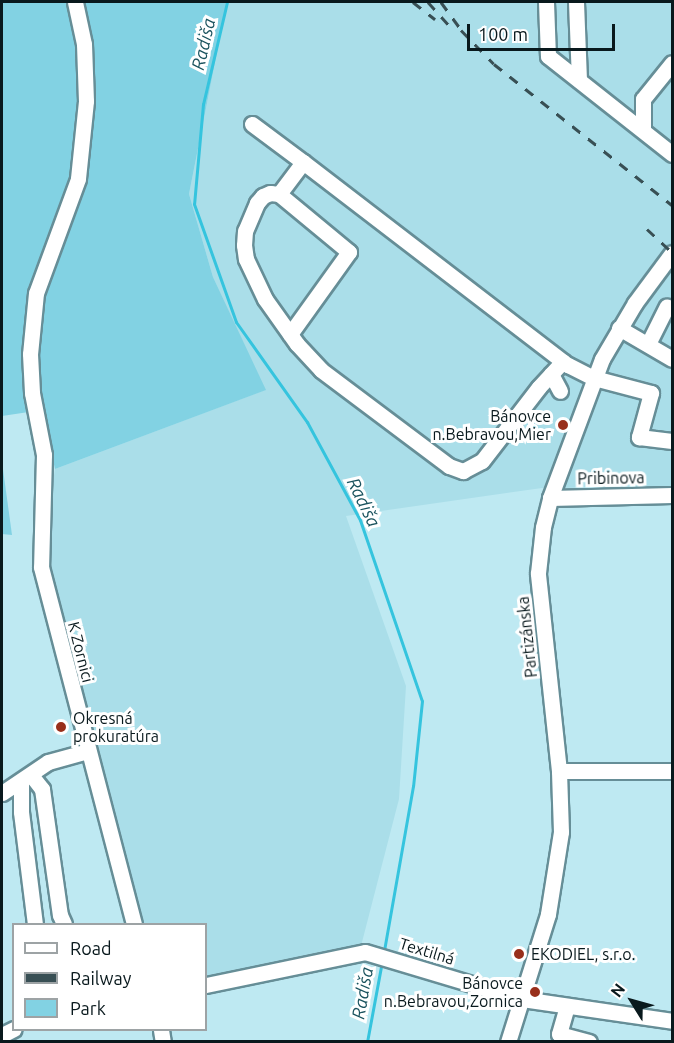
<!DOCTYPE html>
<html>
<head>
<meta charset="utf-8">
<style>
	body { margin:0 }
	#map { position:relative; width:674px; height:1043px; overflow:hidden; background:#bee9f2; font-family:Ubuntu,sans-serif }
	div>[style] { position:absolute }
	.built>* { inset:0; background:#aadee9 }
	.green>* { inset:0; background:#82d2e3 }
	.stream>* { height:3px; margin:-1.5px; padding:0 1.5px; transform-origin:1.5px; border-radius:1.5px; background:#35c4de }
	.roads { filter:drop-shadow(2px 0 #668e97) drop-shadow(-2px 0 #668e97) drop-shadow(0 2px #668e97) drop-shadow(0 -2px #668e97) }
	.minor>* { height:15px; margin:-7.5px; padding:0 7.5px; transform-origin:7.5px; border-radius:7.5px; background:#fff }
	.rail>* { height:3px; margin-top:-1.5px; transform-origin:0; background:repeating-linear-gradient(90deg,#384f54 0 10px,transparent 0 20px) }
	.dots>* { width:16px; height:16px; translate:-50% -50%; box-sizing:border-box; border:3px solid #fff; border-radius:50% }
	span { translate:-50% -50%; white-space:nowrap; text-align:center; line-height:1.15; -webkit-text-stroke:6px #fff; paint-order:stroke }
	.poi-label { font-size:16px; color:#09191d }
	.right { translate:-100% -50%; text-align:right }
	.left { translate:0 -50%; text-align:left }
	.street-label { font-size:16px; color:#09191d }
	.water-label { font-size:18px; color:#19525d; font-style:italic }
	.frame { position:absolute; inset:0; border:3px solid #09191d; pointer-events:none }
	.legend { position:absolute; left:12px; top:923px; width:195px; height:108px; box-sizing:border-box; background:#fff; border:2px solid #9da3a5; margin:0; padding:8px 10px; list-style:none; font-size:18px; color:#09191d }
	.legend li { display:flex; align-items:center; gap:12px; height:30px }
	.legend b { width:30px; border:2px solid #9da3a5 }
	.north { position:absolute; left:602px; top:971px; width:60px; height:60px; -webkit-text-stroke:4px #fff; paint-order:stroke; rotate:307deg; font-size:16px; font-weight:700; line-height:24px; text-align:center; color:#09191d }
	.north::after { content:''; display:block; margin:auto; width:21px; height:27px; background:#09191d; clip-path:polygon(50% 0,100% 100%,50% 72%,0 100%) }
	.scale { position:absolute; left:467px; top:24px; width:148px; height:27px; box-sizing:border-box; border:3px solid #09191d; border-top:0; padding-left:8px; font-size:18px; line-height:21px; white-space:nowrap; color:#09191d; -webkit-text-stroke:4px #fff; paint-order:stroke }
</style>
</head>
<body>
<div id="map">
	<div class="built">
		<i style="clip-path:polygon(227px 2px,672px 2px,672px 487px,542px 488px,346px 516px,406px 686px,399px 799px,361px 946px,206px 980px,206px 924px,140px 924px,42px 556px,55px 469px,265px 390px,213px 277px,189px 194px)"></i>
	</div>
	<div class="green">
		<i style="clip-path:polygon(2px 2px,227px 2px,189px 194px,213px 277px,266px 390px,55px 469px,42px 410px,2px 416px)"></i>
		<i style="clip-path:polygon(2px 462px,12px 535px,2px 534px)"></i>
	</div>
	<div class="stream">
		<i style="left:227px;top:2px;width:105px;rotate:103.2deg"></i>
		<i style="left:203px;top:104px;width:100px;rotate:95.1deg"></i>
		<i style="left:194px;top:204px;width:125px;rotate:70.4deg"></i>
		<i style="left:236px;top:322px;width:123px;rotate:54.6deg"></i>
		<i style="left:307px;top:422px;width:111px;rotate:61.6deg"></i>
		<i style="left:360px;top:520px;width:191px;rotate:71.1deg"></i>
		<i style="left:422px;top:701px;width:85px;rotate:96deg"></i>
		<i style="left:413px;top:786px;width:168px;rotate:100deg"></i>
		<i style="left:367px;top:1042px;width:82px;rotate:-79.5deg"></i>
	</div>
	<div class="roads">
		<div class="minor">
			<i style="left:75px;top:2px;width:43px;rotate:77.9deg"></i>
			<i style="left:84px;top:44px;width:57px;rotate:88deg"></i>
			<i style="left:86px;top:101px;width:78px;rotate:95.9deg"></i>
			<i style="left:78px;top:179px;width:121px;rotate:110.2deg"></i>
			<i style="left:36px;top:293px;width:61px;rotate:95.6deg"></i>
			<i style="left:30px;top:354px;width:39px;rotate:87deg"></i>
			<i style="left:32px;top:393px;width:63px;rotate:79deg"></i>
			<i style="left:44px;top:455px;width:112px;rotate:91.5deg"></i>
			<i style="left:41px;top:567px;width:369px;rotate:75.4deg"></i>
			<i style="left:546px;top:2px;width:54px;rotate:87.9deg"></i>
			<i style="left:548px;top:56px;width:158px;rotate:38.3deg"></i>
			<i style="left:576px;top:2px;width:78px;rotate:87.8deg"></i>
			<i style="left:252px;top:124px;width:64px;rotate:36.7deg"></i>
			<i style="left:643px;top:130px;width:31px;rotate:-90deg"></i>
			<i style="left:643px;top:99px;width:46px;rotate:-51.1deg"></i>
			<i style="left:279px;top:194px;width:9px;rotate:-174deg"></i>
			<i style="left:270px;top:193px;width:8px;rotate:157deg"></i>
			<i style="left:263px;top:196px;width:9px;rotate:131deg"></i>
			<i style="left:257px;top:203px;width:30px;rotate:113deg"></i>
			<i style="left:245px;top:231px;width:14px;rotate:94deg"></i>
			<i style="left:244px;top:245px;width:14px;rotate:82deg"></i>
			<i style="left:246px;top:259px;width:44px;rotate:64.6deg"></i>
			<i style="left:265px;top:299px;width:55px;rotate:54.6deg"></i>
			<i style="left:297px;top:344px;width:35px;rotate:47deg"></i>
			<i style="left:321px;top:370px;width:160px;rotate:36.9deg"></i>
			<i style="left:449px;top:466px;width:15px;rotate:20deg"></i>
			<i style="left:463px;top:471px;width:21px;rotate:-28deg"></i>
			<i style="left:482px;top:461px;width:93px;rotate:-52.4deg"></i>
			<i style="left:539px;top:387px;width:35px;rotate:-47deg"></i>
			<i style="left:619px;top:328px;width:61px;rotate:30.3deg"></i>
			<i style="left:290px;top:334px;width:101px;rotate:-54.3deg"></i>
			<i style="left:349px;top:252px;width:91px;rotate:-140.4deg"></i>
			<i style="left:279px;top:194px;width:40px;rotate:-53deg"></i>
			<i style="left:303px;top:162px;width:334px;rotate:37.5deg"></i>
			<i style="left:568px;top:365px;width:29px;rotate:27deg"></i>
			<i style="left:594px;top:378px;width:59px;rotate:14.7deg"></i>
			<i style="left:651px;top:393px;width:46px;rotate:105.3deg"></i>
			<i style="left:639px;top:437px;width:33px;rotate:7deg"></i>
			<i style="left:648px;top:344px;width:42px;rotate:-63.4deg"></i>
			<i style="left:551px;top:374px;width:19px;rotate:62deg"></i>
			<i style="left:550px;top:498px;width:122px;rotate:-1.4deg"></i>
			<i style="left:559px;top:771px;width:113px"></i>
			<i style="left:31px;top:775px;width:18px;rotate:52deg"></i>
			<i style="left:42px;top:789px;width:127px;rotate:81.9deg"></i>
			<i style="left:60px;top:915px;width:10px;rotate:66deg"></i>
			<i style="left:21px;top:782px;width:30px;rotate:90deg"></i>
			<i style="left:21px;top:812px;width:113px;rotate:82.9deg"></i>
			<i style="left:2px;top:793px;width:55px;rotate:-34deg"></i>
			<i style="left:48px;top:762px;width:41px;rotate:-15.4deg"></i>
			<i style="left:206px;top:985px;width:162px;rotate:-11.7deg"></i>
			<i style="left:365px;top:952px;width:164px;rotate:16.7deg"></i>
			<i style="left:522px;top:999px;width:152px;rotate:8.3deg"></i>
			<i style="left:567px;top:1006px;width:29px;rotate:106deg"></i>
			<i style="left:559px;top:1034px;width:31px;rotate:15deg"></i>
			<i style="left:161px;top:1030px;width:12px;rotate:81deg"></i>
			<i style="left:2px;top:1035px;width:13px;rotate:-27deg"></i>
			<i style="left:508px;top:1042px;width:134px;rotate:-72.6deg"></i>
			<i style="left:548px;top:914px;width:83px;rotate:-81deg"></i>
			<i style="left:561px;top:832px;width:61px;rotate:-91.9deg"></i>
			<i style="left:559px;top:771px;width:199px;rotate:-96.1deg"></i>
			<i style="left:538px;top:573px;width:46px;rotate:-83.8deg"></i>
			<i style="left:543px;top:527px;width:30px;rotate:-76deg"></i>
			<i style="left:550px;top:498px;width:148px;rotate:-69.5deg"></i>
			<i style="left:602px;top:359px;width:65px;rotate:-59.5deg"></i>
			<i style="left:635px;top:303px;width:62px;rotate:-53.5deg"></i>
		</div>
	</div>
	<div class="rail">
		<i style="left:413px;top:2px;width:28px;rotate:38deg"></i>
		<i style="left:428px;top:2px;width:36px;rotate:48deg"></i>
		<i style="left:441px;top:2px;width:34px;rotate:54deg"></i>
		<i style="left:461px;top:30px;width:47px;rotate:45.9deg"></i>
		<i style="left:494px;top:64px;width:227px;rotate:38.4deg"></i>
		<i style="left:647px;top:229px;width:34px;rotate:43deg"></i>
	</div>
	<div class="dots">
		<i style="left:563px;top:425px;background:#982f1b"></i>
		<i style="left:61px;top:727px;background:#982f1b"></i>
		<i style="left:519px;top:954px;background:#982f1b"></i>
		<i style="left:535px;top:992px;background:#982f1b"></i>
	</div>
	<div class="poi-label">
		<span class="right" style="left:551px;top:425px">Bánovce<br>n.Bebravou,Mier</span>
		<span class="left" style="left:73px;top:727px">Okresná<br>prokuratúra</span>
		<span class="left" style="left:531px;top:954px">EKODIEL, s.r.o.</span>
		<span class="right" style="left:523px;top:992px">Bánovce<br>n.Bebravou,Zornica</span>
	</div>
	<div class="street-label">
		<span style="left:611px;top:478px;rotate:-1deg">Pribinova</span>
		<span style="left:527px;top:637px;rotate:-96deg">Partizánska</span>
		<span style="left:81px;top:652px;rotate:76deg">K Zornici</span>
		<span style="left:427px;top:951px;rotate:17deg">Textilná</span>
	</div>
	<div class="water-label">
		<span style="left:203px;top:44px;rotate:-77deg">Radiša</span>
		<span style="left:364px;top:502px;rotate:64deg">Radiša</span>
		<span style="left:362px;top:993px;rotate:-80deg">Radiša</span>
	</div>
	<div class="frame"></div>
	<ul class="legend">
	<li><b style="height:8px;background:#fff"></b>Road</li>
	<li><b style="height:8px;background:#384f54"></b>Railway</li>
	<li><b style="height:16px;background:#82d2e3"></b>Park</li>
	</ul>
	<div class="north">N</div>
	<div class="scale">100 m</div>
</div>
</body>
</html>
